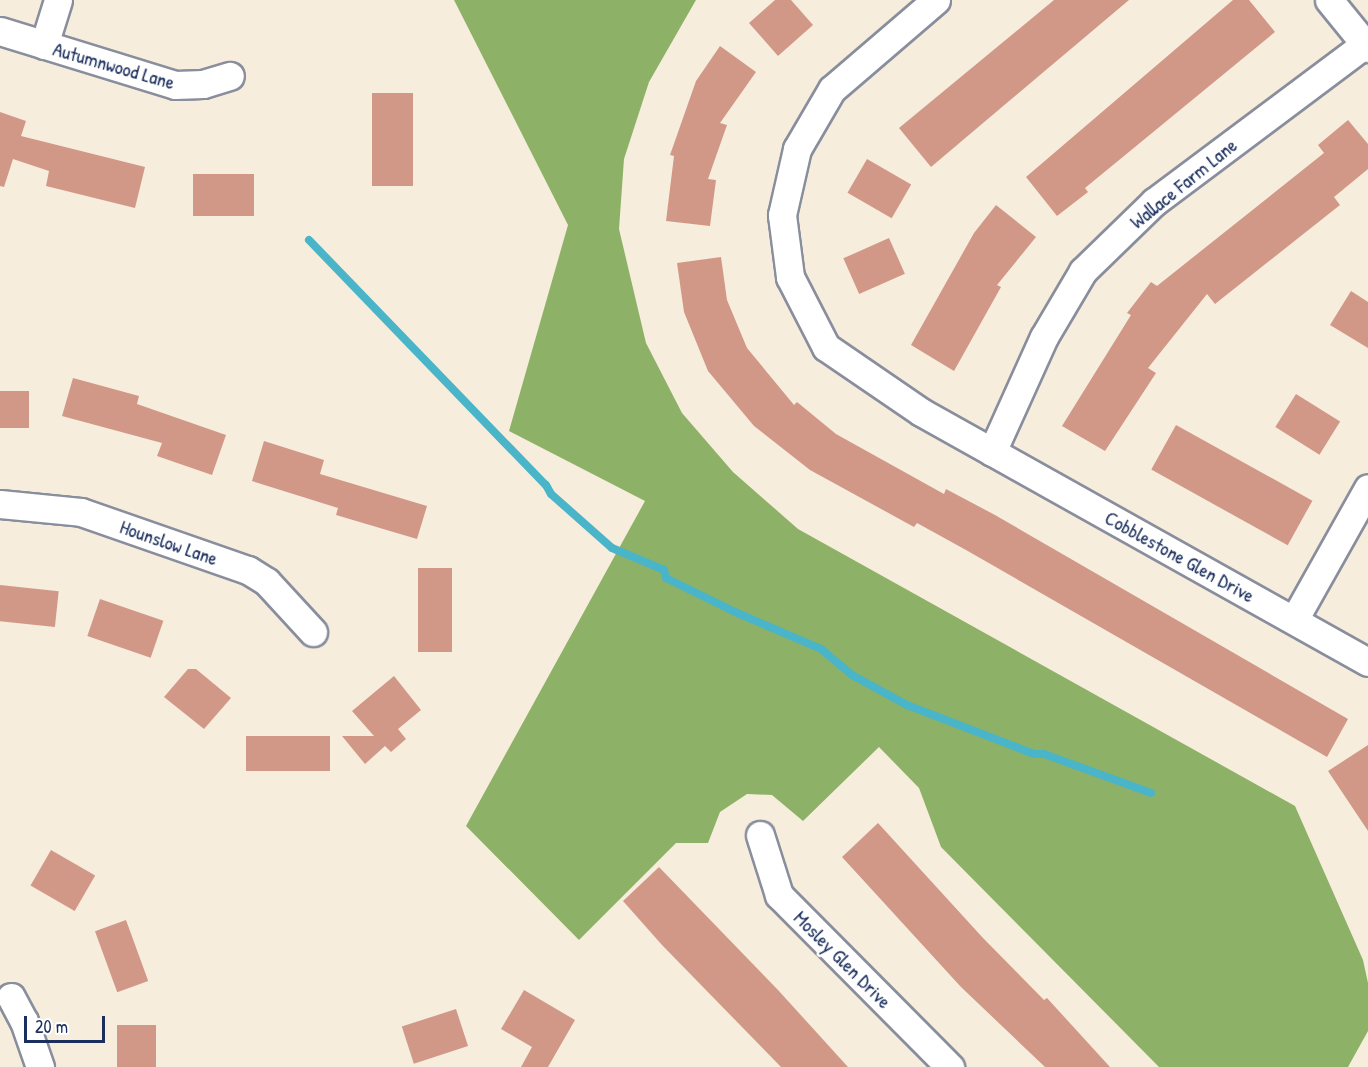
<!DOCTYPE html>
<html>
<head>
<meta charset="utf-8">
<style>
	body { margin:0 }
	#map { position:relative; width:1368px; height:1067px; overflow:hidden; background:#f7eddc; font-family:"Patrick Hand",sans-serif }
	div>[style] { position:absolute }
	.forest>* { inset:0; background:#8db267 }
	.stream>* { height:8px; margin:-4px; padding:0 4px; transform-origin:4px; border-radius:4px; background:#4ab4c8 }
	.building>* { inset:0; background:#d19888; transform-origin:0 0 }
	.roads { filter:drop-shadow(2px 0 #898e9d) drop-shadow(-2px 0 #898e9d) drop-shadow(0 2px #898e9d) drop-shadow(0 -2px #898e9d) }
	.street>* { height:27px; margin:-13.5px; padding:0 13.5px; transform-origin:13.5px; border-radius:13.5px; background:#fff }
	span { translate:-50% -50%; white-space:nowrap; text-align:center; line-height:1.15; -webkit-text-stroke:5px #fff; paint-order:stroke }
	.street-label { font-size:20px; color:#1b2f5e }
	.scale { position:absolute; left:24px; top:1016px; width:81px; height:27px; box-sizing:border-box; border:3px solid #1b2f5e; border-top:0; padding-left:8px; font-size:18px; line-height:21px; white-space:nowrap; color:#1b2f5e; -webkit-text-stroke:4px #fff; paint-order:stroke }
</style>
</head>
<body>
<div id="map">
	<div class="forest">
		<i style="clip-path:polygon(454px 0,696px 0,649px 82px,624px 159px,619px 229px,646px 343px,682px 413px,733px 472px,798px 529px,1295px 806px,1363px 960px,1368px 983px,1368px 1031px,1348px 1067px,1159px 1067px,941px 847px,919px 788px,879px 747px,803px 821px,772px 795px,747px 794px,720px 812px,708px 843px,676px 843px,579px 940px,466px 826px,645px 501px,509px 431px,568px 225px)"></i>
	</div>
	<div class="stream">
		<i style="left:309px;top:240px;width:341px;rotate:46deg"></i>
		<i style="left:546px;top:485px;width:10px;rotate:61deg"></i>
		<i style="left:551px;top:494px;width:81px;rotate:41.5deg"></i>
		<i style="left:612px;top:548px;width:56px;rotate:22.9deg"></i>
		<i style="left:664px;top:570px;width:8px;rotate:76deg"></i>
		<i style="left:666px;top:578px;width:77px;rotate:26.2deg"></i>
		<i style="left:735px;top:612px;width:94px;rotate:23.3deg"></i>
		<i style="left:821px;top:649px;width:40px;rotate:40deg"></i>
		<i style="left:852px;top:675px;width:63px;rotate:28.6deg"></i>
		<i style="left:907px;top:705px;width:136px;rotate:21.1deg"></i>
		<i style="left:1034px;top:754px;width:10px"></i>
		<i style="left:1044px;top:754px;width:114px;rotate:20deg"></i>
	</div>
	<div class="building">
		<i style="clip-path:polygon(775px 0,791px 0,813px 25px,778px 56px,749px 23px)"></i>
		<i style="clip-path:polygon(1054px 0,1129px 0,931px 167px,899px 128px)"></i>
		<i style="clip-path:polygon(1233px 0,1249px 0,1275px 32px,1085px 188px,1088px 192px,1057px 216px,1026px 177px)"></i>
		<i style="clip-path:polygon(720px 46px,756px 72px,720px 123px,727px 125px,708px 179px,716px 180px,710px 226px,666px 221px,674px 156px,670px 155px,696px 81px)"></i>
		<i style="left:372px;top:93px;width:41px;height:93px"></i>
		<i style="clip-path:polygon(0 112px,26px 121px,21px 136px,145px 167px,135px 208px,46px 186px,49px 171px,13px 159px,4px 187px,0 186px)"></i>
		<i style="clip-path:polygon(1348px 120px,1368px 144px,1368px 169px,1334px 197px,1340px 205px,1215px 304px,1207px 294px,1148px 368px,1156px 373px,1105px 451px,1062px 426px,1131px 315px,1127px 313px,1151px 282px,1157px 286px,1324px 153px,1318px 145px)"></i>
		<i style="left:867px;top:159px;width:51px;height:39px;rotate:30deg"></i>
		<i style="left:193px;top:174px;width:61px;height:42px"></i>
		<i style="clip-path:polygon(996px 205px,1036px 237px,997px 285px,1001px 287px,954px 371px,911px 345px,974px 233px)"></i>
		<i style="left:889px;top:238px;width:39px;height:50px;rotate:66deg"></i>
		<i style="clip-path:polygon(721px 257px,727px 300px,747px 348px,794px 405px,797px 402px,836px 434px,944px 494px,946px 489px,995px 515px,1348px 719px,1327px 757px,966px 550px,917px 523px,914px 527px,810px 470px,754px 426px,708px 371px,684px 312px,677px 263px)"></i>
		<i style="clip-path:polygon(1351px 291px,1368px 302px,1368px 348px,1330px 325px)"></i>
		<i style="clip-path:polygon(73px 378px,139px 396px,137px 404px,226px 435px,212px 475px,157px 456px,162px 443px,62px 416px)"></i>
		<i style="left:0;top:391px;width:29px;height:37px"></i>
		<i style="left:1296px;top:394px;width:52px;height:39px;rotate:32deg"></i>
		<i style="left:1176px;top:425px;width:156px;height:51px;rotate:29deg"></i>
		<i style="clip-path:polygon(264px 441px,324px 460px,320px 474px,427px 506px,417px 539px,336px 515px,338px 508px,252px 481px)"></i>
		<i style="left:418px;top:568px;width:34px;height:84px"></i>
		<i style="left:0;top:585px;width:59px;height:36px;rotate:6deg"></i>
		<i style="left:100px;top:599px;width:67px;height:39px;rotate:19deg"></i>
		<i style="clip-path:polygon(188px 669px,196px 669px,231px 698px,204px 729px,164px 697px)"></i>
		<i style="clip-path:polygon(394px 676px,421px 710px,398px 729px,406px 739px,391px 752px,385px 746px,365px 764px,342px 736px,374px 736px,352px 711px)"></i>
		<i style="left:246px;top:736px;width:84px;height:35px"></i>
		<i style="clip-path:polygon(1368px 745px,1368px 831px,1328px 771px)"></i>
		<i style="clip-path:polygon(878px 823px,983px 938px,1044px 1000px,1047px 998px,1110px 1067px,1045px 1067px,961px 987px,842px 857px)"></i>
		<i style="left:51px;top:850px;width:51px;height:41px;rotate:30deg"></i>
		<i style="clip-path:polygon(659px 867px,778px 990px,848px 1067px,781px 1067px,662px 945px,623px 901px)"></i>
		<i style="left:126px;top:920px;width:65px;height:33px;rotate:70deg"></i>
		<i style="clip-path:polygon(524px 990px,575px 1020px,548px 1067px,521px 1067px,532px 1047px,501px 1029px)"></i>
		<i style="left:456px;top:1009px;width:39px;height:57px;rotate:72deg"></i>
		<i style="left:117px;top:1025px;width:39px;height:42px"></i>
	</div>
	<div class="roads">
		<div class="street">
			<i style="left:936px;top:0;width:137px;rotate:139.4deg"></i>
			<i style="left:832px;top:89px;width:69px;rotate:120.3deg"></i>
			<i style="left:797px;top:149px;width:68px;rotate:102.8deg"></i>
			<i style="left:782px;top:215px;width:63px;rotate:82.6deg"></i>
			<i style="left:790px;top:277px;width:79px;rotate:62.8deg"></i>
			<i style="left:826px;top:347px;width:115px;rotate:34.4deg"></i>
			<i style="left:921px;top:412px;width:512px;rotate:29.22deg"></i>
			<i style="left:1329px;top:0;width:62px;rotate:50.9deg"></i>
			<i style="left:0;top:31px;width:183px;rotate:17.1deg"></i>
			<i style="left:175px;top:85px;width:28px;rotate:-2deg"></i>
			<i style="left:203px;top:84px;width:28px;rotate:-17deg"></i>
			<i style="left:44px;top:45px;width:47px;rotate:-72.7deg"></i>
			<i style="left:992px;top:452px;width:126px;rotate:-65.7deg"></i>
			<i style="left:1044px;top:337px;width:77px;rotate:-59.4deg"></i>
			<i style="left:1083px;top:271px;width:99px;rotate:-44.2deg"></i>
			<i style="left:1154px;top:202px;width:264px;rotate:-36.8deg"></i>
			<i style="left:0;top:504px;width:81px;rotate:5.6deg"></i>
			<i style="left:81px;top:512px;width:177px;rotate:19.2deg"></i>
			<i style="left:248px;top:570px;width:22px;rotate:32deg"></i>
			<i style="left:267px;top:582px;width:68px;rotate:47.4deg"></i>
			<i style="left:1294px;top:620px;width:151px;rotate:-60.7deg"></i>
			<i style="left:760px;top:835px;width:63px;rotate:72.4deg"></i>
			<i style="left:779px;top:895px;width:243px;rotate:45.2deg"></i>
			<i style="left:11px;top:997px;width:27px;rotate:62deg"></i>
			<i style="left:24px;top:1021px;width:49px;rotate:70.8deg"></i>
		</div>
	</div>
	<div class="street-label">
		<span style="left:114px;top:65px;rotate:16deg">Autumnwood Lane</span>
		<span style="left:1183px;top:183px;rotate:-39deg">Wallace Farm Lane</span>
		<span style="left:169px;top:542px;rotate:19deg">Hounslow Lane</span>
		<span style="left:1180px;top:556px;rotate:29deg">Cobblestone Glen Drive</span>
		<span style="left:843px;top:959px;rotate:45deg">Mosley Glen Drive</span>
	</div>
	<div class="scale">20 m</div>
</div>
</body>
</html>
